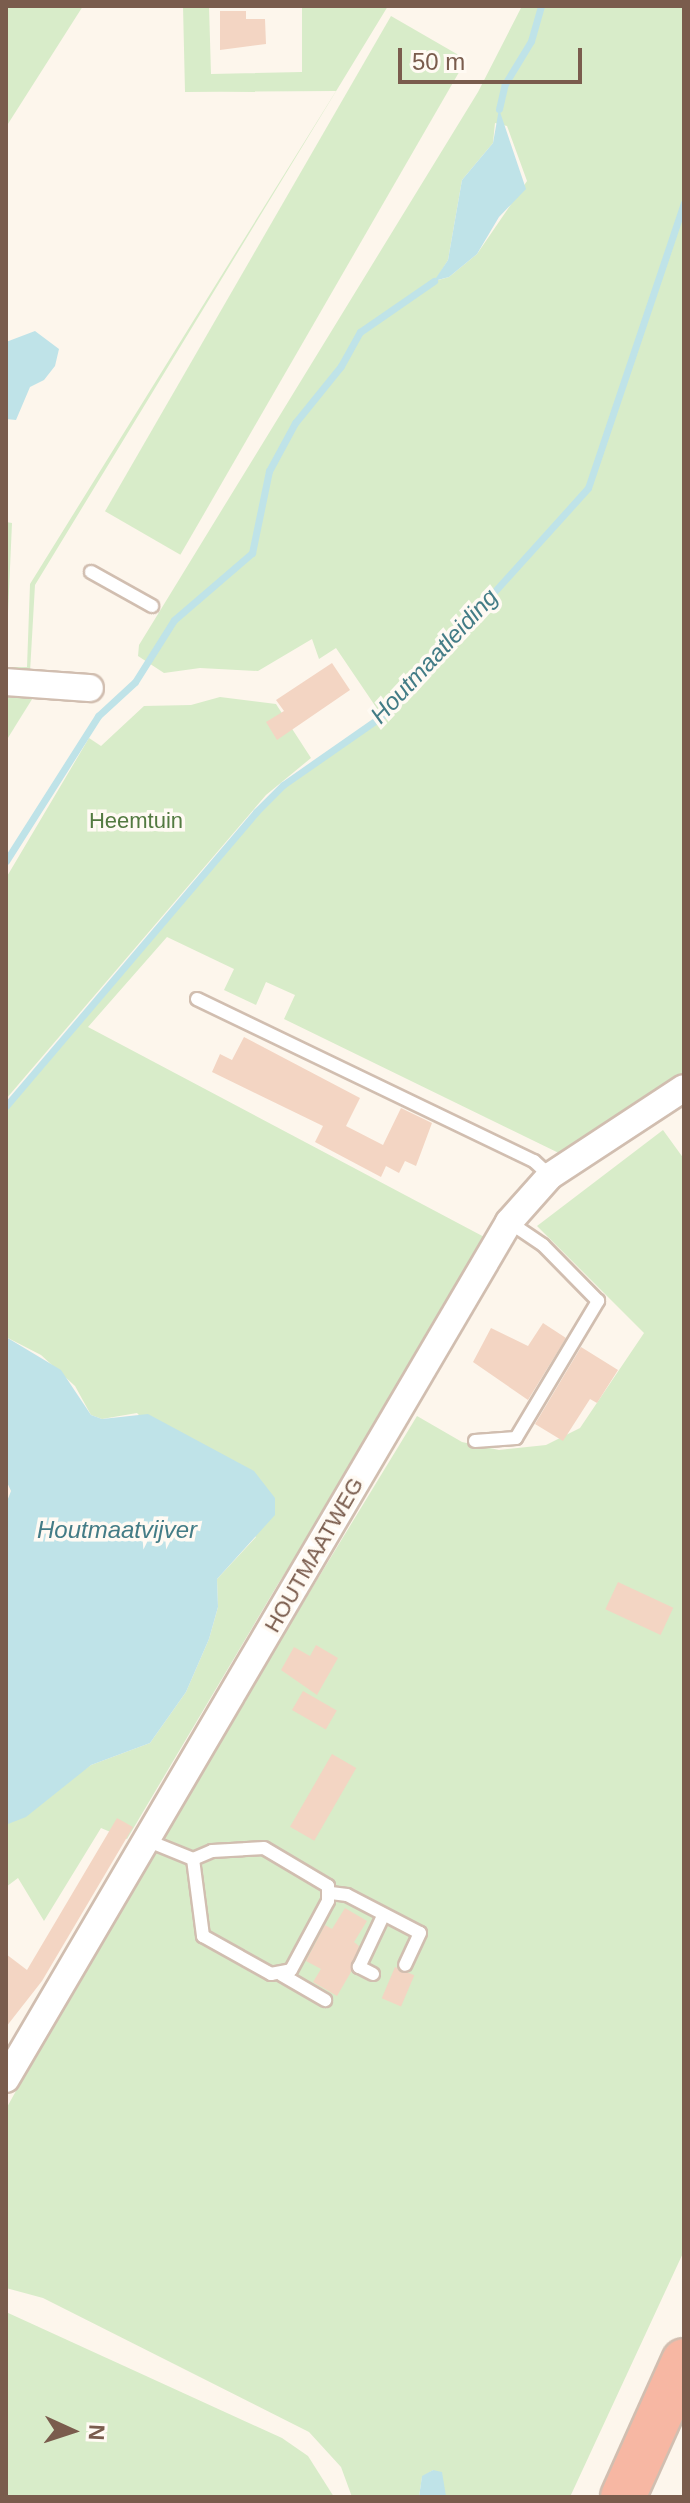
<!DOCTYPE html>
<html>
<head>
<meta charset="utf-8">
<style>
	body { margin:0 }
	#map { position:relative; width:690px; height:2503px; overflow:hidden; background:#fdf6ec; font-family:Arial,sans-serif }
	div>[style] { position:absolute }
	.green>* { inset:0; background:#d8ecc9; transform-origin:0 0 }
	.water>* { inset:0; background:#bfe3e8 }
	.stream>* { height:7px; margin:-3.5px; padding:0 3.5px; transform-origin:3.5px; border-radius:3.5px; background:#bfe3e8 }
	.building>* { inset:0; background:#f3d5c3; transform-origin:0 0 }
	.roads { filter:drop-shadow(2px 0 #d1beb0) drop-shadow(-2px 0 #d1beb0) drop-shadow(0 2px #d1beb0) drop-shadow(0 -2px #d1beb0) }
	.lane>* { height:12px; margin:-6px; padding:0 6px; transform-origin:6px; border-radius:6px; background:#fff }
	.street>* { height:26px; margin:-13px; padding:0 13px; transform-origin:13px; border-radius:13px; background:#fff }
	.highway>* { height:44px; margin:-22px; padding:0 22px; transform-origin:22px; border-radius:22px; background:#f7b7a3 }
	span { translate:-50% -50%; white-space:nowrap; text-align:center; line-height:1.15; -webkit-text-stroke:7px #fffaf3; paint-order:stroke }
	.park-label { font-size:22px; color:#537a41 }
	.street-label { font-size:22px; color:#7a5c4d }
	.water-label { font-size:24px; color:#437c86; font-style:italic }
	.frame { position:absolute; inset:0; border:8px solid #7a5c4d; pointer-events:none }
	.north { position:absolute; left:32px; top:2391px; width:80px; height:80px; -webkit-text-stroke:6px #fffaf3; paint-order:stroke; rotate:93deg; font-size:22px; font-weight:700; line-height:32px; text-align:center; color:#7a5c4d }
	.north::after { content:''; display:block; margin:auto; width:28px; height:36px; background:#7a5c4d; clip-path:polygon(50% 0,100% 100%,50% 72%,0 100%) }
	.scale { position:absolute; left:398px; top:48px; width:184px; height:36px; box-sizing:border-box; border:4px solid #7a5c4d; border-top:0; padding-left:10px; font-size:24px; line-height:28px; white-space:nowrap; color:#7a5c4d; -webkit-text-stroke:6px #fffaf3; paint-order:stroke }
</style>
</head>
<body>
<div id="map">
	<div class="green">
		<i style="clip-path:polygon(6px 6px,83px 6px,6px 127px)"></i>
		<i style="clip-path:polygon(183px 6px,209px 6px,211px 74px,302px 72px,302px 6px,388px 6px,35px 585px,30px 672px,6px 671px,6px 667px,27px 667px,30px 584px,336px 91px,185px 92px)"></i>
		<i style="clip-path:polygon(evenodd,522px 6px,684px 6px,684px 1080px,567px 1157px,284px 1019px,295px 995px,266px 982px,256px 1005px,224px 990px,234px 969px,167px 937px,88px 1027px,488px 1239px,393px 1406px,278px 1584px,127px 1839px,101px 1828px,44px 1921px,18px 1878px,6px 1887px,6px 1824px,91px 1765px,150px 1743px,186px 1692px,209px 1639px,218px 1607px,217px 1579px,256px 1537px,137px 1413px,102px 1419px,91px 1415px,75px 1386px,41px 1355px,6px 1337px,6px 1106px,256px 812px,283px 785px,382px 716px,336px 648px,319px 659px,312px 639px,258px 671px,200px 668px,164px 673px,138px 656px,139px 645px,478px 92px,522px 6px,495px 123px,507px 126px,527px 181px,477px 254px,449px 277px,435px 281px,448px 260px,462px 180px,493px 143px,495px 123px)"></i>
		<i style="left:391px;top:16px;width:87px;height:572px;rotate:30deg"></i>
		<i style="clip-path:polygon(6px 522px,12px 523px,6px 658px)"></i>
		<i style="clip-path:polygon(6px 686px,39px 688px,6px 741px)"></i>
		<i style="clip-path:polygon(220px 697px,276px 704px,311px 758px,266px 795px,6px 1099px,6px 878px,89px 738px,101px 746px,144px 706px,191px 705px)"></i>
		<i style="clip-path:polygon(663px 1130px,684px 1159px,684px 2251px,570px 2497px,445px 2497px,433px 2470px,422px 2477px,419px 2497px,352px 2497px,341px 2467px,309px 2432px,43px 2298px,6px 2288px,6px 2109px,117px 1908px,417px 1416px,462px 1442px,499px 1450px,546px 1445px,580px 1428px,644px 1333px,537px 1226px)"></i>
		<i style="clip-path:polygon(6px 2312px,282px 2438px,308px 2456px,334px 2497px,6px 2497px)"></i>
	</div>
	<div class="water">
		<i style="clip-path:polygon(499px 109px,526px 189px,499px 217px,477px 254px,449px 277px,434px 281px,448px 260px,462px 180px,493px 143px)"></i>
		<i style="clip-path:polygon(35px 331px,59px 349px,55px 366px,44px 380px,30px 387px,16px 420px,6px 419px,6px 342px)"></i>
		<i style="clip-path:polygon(6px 1337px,61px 1370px,91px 1415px,102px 1419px,148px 1414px,254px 1471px,275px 1498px,275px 1515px,217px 1579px,218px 1607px,209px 1639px,186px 1692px,150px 1743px,91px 1765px,26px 1817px,8px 1824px,6px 1504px,11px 1491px,6px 1480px)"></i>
		<i style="clip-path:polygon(433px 2470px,442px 2472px,446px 2496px,419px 2497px,422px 2476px)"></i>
	</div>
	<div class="stream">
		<i style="left:499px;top:109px;width:26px;rotate:-77deg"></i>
		<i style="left:505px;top:84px;width:50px;rotate:-58.8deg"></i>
		<i style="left:531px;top:41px;width:36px;rotate:-74deg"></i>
		<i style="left:6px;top:861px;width:172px;rotate:-57.6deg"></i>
		<i style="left:98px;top:716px;width:50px;rotate:-42.6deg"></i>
		<i style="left:135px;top:682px;width:73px;rotate:-57.8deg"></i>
		<i style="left:174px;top:620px;width:103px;rotate:-40.7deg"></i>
		<i style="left:252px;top:553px;width:84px;rotate:-78.3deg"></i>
		<i style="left:269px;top:471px;width:55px;rotate:-61.6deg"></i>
		<i style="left:295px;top:423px;width:73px;rotate:-51.1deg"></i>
		<i style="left:341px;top:366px;width:39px;rotate:-61deg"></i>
		<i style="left:360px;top:332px;width:90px;rotate:-34.6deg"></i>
		<i style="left:6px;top:1106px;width:386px;rotate:-49.6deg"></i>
		<i style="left:256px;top:812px;width:38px;rotate:-45deg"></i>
		<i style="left:283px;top:785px;width:121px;rotate:-34.9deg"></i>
		<i style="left:382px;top:716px;width:307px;rotate:-47.9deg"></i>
		<i style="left:588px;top:488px;width:301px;rotate:-71.4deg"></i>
	</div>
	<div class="building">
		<i style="clip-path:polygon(220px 11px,246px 11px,246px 19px,265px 19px,266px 44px,220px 50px)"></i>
		<i style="clip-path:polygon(332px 663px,350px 690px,277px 740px,266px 722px,284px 711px,276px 700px)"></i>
		<i style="clip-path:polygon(244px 1037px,360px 1098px,346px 1126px,383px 1145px,401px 1108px,432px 1123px,416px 1166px,405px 1161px,399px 1173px,386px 1166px,381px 1177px,315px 1142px,323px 1126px,212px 1072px,220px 1054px,232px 1060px)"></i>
		<i style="clip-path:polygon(543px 1323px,566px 1338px,528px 1400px,473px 1362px,491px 1328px,528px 1346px)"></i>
		<i style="clip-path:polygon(581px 1347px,618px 1370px,597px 1403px,590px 1399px,563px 1441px,535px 1424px)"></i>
		<i style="left:618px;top:1582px;width:61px;height:30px;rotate:25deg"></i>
		<i style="clip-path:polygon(316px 1645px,338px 1658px,317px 1695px,281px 1670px,294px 1647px,310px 1656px)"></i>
		<i style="left:303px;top:1691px;width:39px;height:22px;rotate:30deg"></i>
		<i style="left:332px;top:1754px;width:28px;height:84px;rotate:30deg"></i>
		<i style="clip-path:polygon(117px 1818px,133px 1827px,42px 1981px,6px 2027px,6px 1954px,27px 1970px)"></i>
		<i style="clip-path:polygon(345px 1908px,367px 1921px,354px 1942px,359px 1946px,351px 1972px,337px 1996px,313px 1982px,321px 1969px,306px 1961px,325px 1925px,332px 1929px)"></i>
		<i style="left:395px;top:1967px;width:21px;height:34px;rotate:23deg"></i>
	</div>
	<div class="roads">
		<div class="lane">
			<i style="left:91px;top:572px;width:70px;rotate:29.1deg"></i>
			<i style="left:197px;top:999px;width:374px;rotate:25.7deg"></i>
			<i style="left:534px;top:1161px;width:22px;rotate:43deg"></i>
			<i style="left:475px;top:1441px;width:41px;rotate:-4.2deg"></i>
			<i style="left:516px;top:1438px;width:160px;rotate:-59.1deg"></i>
			<i style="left:598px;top:1301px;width:78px;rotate:-134.5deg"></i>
			<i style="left:543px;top:1245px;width:41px;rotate:-145.9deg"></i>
			<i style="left:146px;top:1840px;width:51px;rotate:22deg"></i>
			<i style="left:193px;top:1859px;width:78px;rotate:82.6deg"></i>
			<i style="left:203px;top:1936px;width:78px;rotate:29.2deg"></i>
			<i style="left:271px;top:1974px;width:20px;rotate:-11deg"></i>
			<i style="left:291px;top:1970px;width:78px;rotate:-61.8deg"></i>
			<i style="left:328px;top:1901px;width:15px;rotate:-90deg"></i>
			<i style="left:328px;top:1886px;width:74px;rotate:-149.3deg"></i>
			<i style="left:264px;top:1848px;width:52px;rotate:176.7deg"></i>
			<i style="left:212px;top:1851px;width:21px;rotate:157deg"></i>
			<i style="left:331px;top:1893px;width:16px;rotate:7deg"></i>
			<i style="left:347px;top:1895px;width:82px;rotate:27.5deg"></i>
			<i style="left:420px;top:1933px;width:35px;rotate:115deg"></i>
			<i style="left:373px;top:1974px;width:16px;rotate:-153deg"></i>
			<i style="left:359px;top:1967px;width:56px;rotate:-64.8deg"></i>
			<i style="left:282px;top:1975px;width:50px;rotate:30.2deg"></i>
		</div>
		<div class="street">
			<i style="left:6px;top:682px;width:84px;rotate:4.1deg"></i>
			<i style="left:6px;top:2079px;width:994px;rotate:-59.59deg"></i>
			<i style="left:509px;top:1222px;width:62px;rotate:-48.3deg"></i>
			<i style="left:550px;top:1176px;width:160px;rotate:-33.3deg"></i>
		</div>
		<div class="highway">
			<i style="left:623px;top:2497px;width:149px;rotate:-65.8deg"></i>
		</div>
	</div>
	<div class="park-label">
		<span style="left:136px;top:821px">Heemtuin</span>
	</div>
	<div class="street-label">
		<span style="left:314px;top:1555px;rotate:-60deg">HOUTMAATWEG</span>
	</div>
	<div class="water-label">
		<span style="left:434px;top:656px;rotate:-47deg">Houtmaatleiding</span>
		<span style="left:117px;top:1530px">Houtmaatvijver</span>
	</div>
	<div class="frame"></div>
	<div class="north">N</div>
	<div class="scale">50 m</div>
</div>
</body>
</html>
